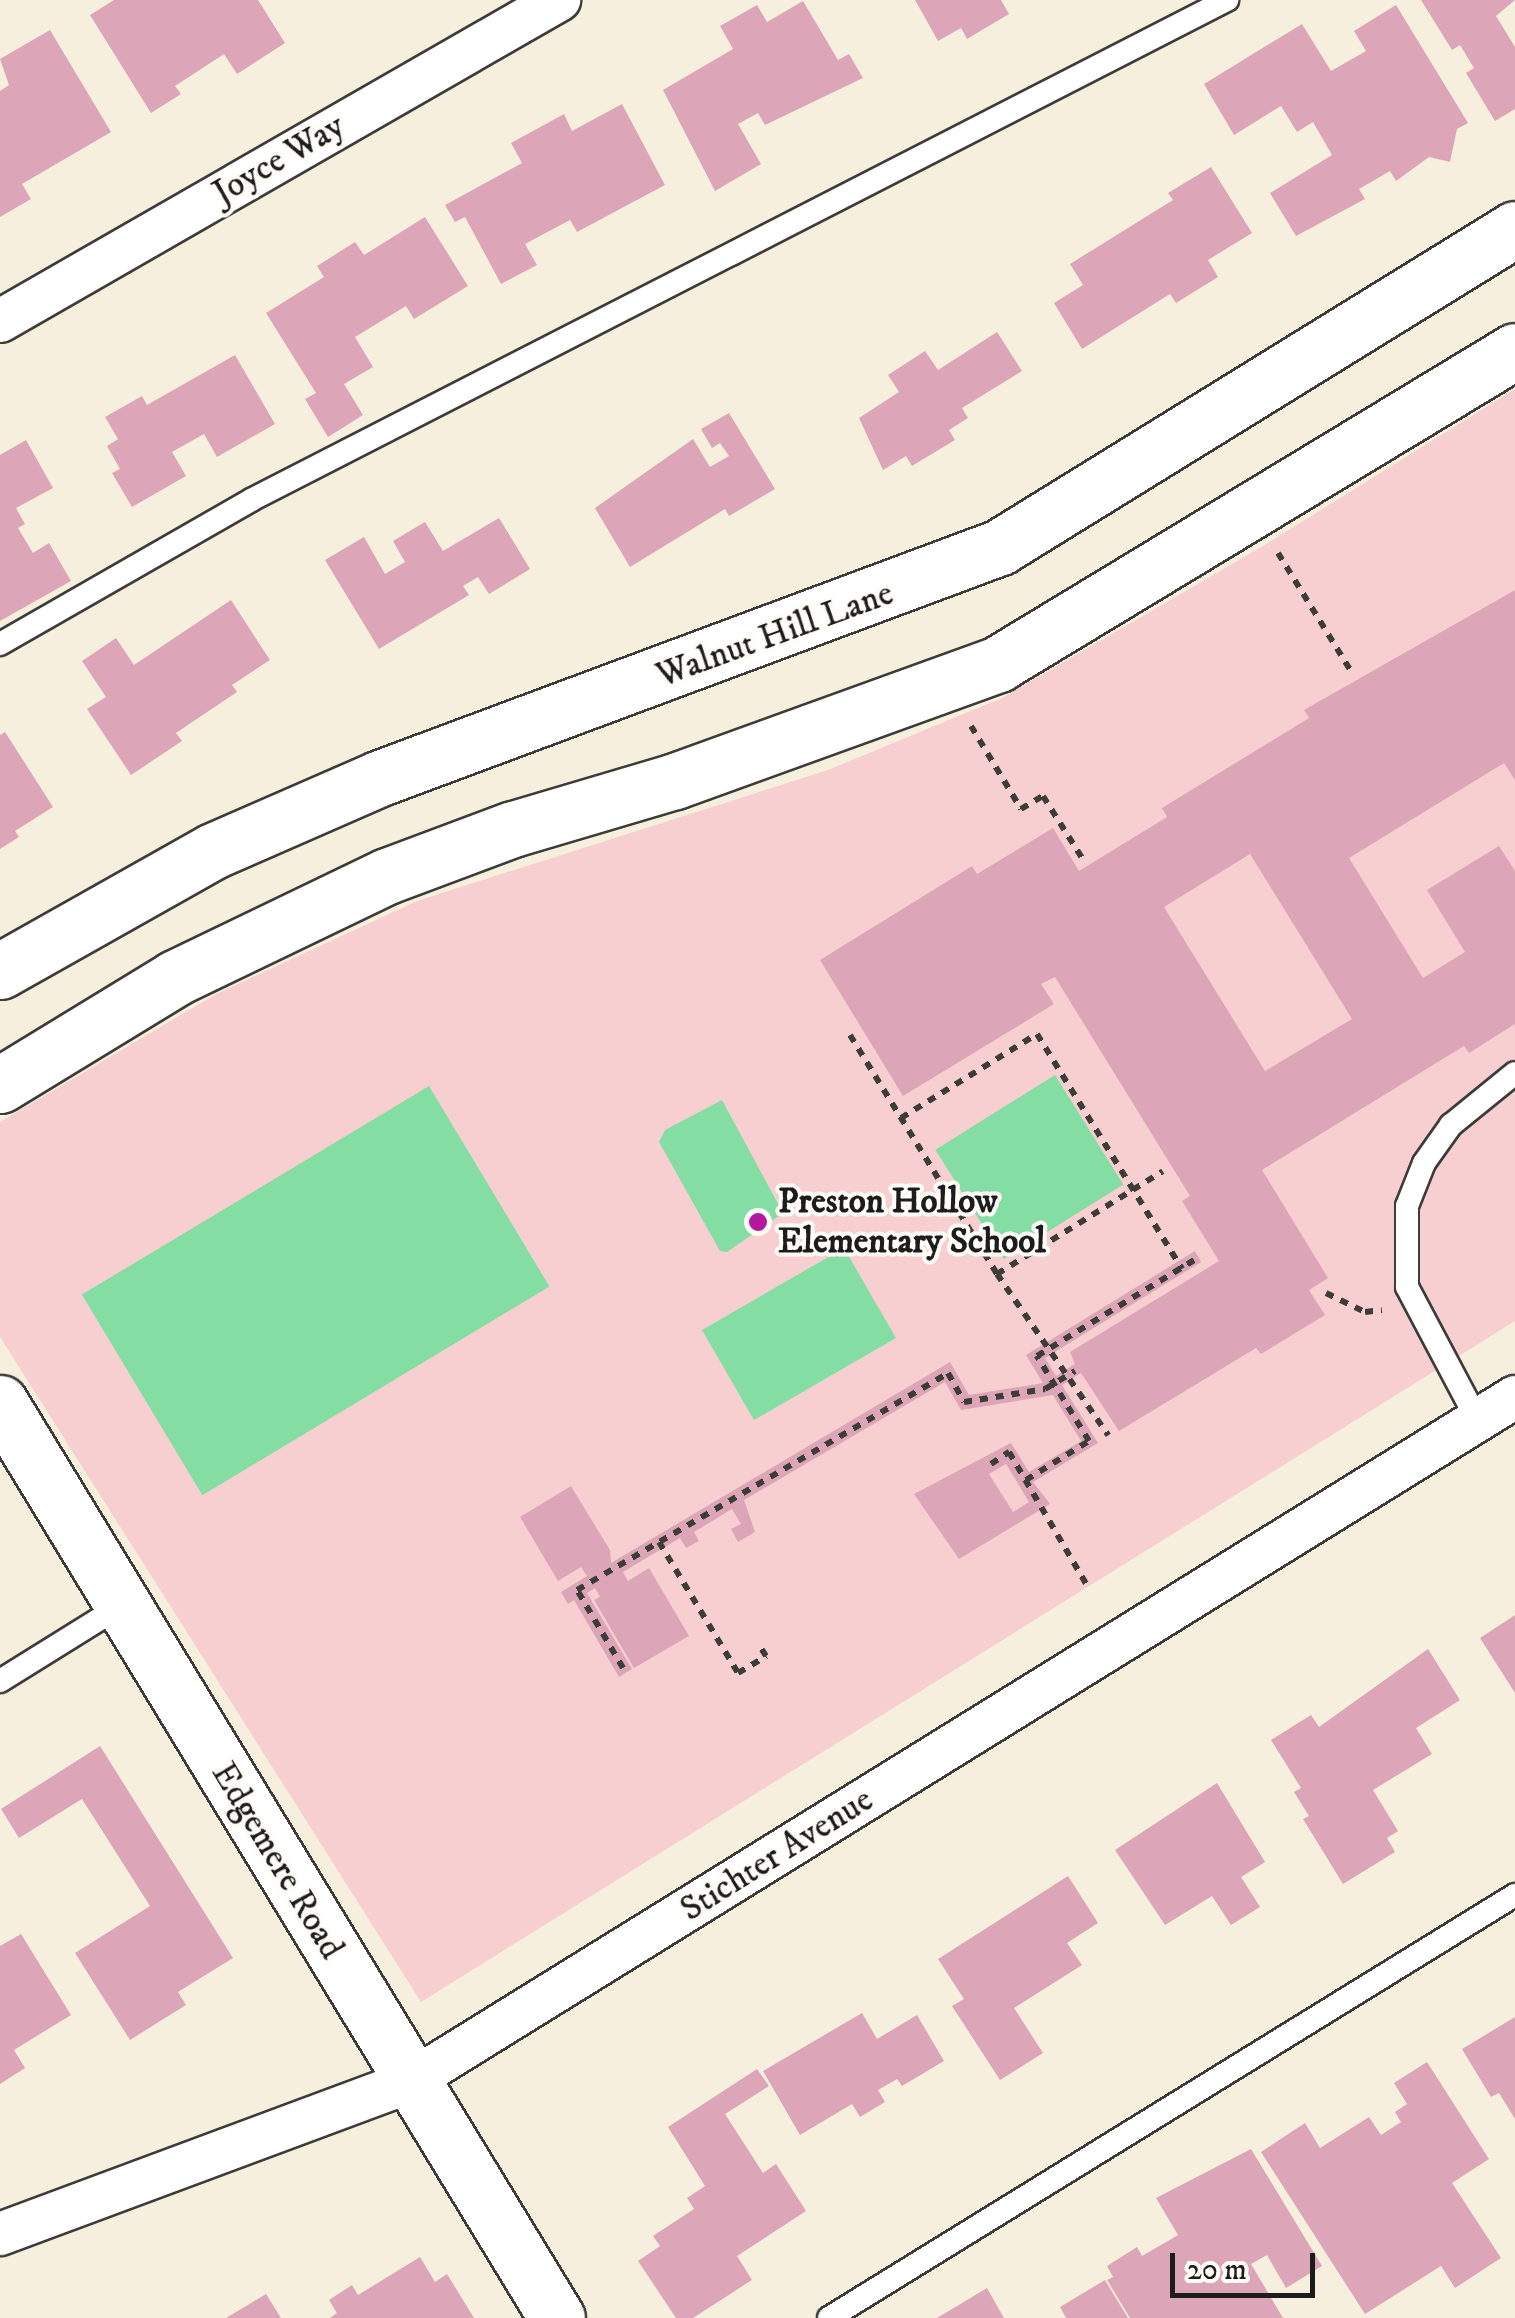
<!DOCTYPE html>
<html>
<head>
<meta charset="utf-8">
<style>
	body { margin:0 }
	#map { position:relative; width:1515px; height:2318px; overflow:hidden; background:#f7efde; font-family:"IM FELL DW Pica",serif }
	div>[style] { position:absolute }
	.built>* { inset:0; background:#f7cfd0 }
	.green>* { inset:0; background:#84dea4; transform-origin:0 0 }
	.building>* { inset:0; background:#dca6b8 }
	.path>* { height:6px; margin-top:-3px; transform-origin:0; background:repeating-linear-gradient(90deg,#3d3c39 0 8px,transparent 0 16px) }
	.roads { filter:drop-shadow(2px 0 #3d3c39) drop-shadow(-2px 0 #3d3c39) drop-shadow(0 2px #3d3c39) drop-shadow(0 -2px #3d3c39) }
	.lane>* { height:22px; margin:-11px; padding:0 11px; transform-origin:11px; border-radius:11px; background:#fff }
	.street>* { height:42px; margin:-21px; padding:0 21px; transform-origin:21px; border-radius:21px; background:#fff }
	.secondary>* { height:55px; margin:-27.5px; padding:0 27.5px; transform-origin:27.5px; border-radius:27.5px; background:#fff }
	.dots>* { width:28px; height:28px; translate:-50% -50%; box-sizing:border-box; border:5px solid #fdfcf7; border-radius:50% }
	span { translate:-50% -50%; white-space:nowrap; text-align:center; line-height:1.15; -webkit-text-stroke:8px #fdfcf7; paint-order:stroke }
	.street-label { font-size:35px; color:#1c1c1c }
	.poi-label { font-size:35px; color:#1c1c1c; font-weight:700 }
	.left { translate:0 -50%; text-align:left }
	.scale { position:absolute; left:1170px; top:2253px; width:145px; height:45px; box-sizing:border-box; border:5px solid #1c1c1c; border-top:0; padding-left:12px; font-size:30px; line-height:35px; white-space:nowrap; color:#1c1c1c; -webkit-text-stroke:8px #fdfcf7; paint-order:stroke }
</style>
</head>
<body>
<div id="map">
	<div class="built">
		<i style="clip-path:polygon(1515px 389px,1515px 1321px,421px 2002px,0 1337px,0 1122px,216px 994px,417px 901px,828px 770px,1002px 698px,1263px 546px)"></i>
	</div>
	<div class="green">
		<i style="left:1055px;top:1075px;width:129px;height:141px;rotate:58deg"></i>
		<i style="left:429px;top:1086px;width:234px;height:405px;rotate:59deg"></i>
		<i style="clip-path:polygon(722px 1100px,783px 1213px,727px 1252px,720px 1251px,659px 1142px,665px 1130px)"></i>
		<i style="left:844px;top:1248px;width:104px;height:164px;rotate:60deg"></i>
	</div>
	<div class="building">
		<i style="clip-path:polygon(114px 0,258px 0,285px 43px,237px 74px,224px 54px,175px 86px,181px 94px,151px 113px,90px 15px)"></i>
		<i style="clip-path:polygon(915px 0,1001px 0,1009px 14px,967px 39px,961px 28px,938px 41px)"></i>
		<i style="clip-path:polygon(1421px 0,1515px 0,1496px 16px,1515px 47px,1515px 109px,1495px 121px,1466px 73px,1474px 68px,1460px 45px,1452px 50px)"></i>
		<i style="clip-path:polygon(803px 1px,838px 60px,849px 54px,863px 78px,765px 125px,758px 113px,738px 124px,761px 164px,715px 191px,663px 90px,733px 49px,720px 26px,757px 5px,767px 22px)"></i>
		<i style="clip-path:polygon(1396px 5px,1468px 123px,1457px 129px,1450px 162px,1429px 157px,1396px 181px,1390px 171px,1359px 189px,1365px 199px,1296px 236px,1270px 193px,1332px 155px,1313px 122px,1297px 132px,1281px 106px,1234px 135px,1204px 84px,1302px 24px,1331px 71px,1366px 51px,1354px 31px)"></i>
		<i style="clip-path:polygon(50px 30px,111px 132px,22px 184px,31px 199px,0 217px,0 91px,9px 85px,0 59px)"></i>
		<i style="clip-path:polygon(622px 104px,665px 185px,577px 232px,570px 220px,525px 244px,537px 265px,501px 284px,465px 217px,455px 222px,445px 205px,522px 163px,511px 143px,564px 114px,572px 131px)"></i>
		<i style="clip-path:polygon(1211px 167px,1252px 233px,1208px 260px,1218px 277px,1176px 303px,1170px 294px,1082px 349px,1054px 303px,1083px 285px,1070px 264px,1173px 200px,1168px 193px)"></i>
		<i style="clip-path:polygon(425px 217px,468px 286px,414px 319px,406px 306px,355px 337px,373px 367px,344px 384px,363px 415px,328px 437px,305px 399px,316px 393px,266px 313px,324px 277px,317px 266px,355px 242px,364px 255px)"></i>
		<i style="clip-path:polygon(997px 332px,1022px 371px,962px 408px,968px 418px,949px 430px,955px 440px,912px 466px,906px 456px,883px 470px,859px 418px,899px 392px,888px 375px,925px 351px,938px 370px)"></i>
		<i style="clip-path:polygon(235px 355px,275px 424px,217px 457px,204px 434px,172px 452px,186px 476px,132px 507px,112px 473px,120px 469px,107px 446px,118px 439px,105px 417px,142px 396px,147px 405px)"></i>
		<i style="clip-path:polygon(729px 413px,775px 489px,729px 516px,725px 509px,630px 567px,595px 508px,693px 439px,710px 467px,729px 456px,720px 443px,712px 448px,701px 429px)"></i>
		<i style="clip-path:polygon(26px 440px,53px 488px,16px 508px,25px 524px,18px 528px,33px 553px,49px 543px,71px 581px,0 621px,0 455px)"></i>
		<i style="clip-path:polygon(499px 518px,530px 569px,489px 594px,478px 577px,463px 586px,469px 595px,379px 649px,325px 560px,364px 537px,385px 574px,405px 562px,393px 541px,425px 522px,443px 551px)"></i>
		<i style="clip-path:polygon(evenodd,1515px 590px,1515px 780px,1504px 763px,1349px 858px,1423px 978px,1465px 952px,1427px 890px,1499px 846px,1515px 871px,1515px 1024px,1469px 1053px,1464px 1046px,1262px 1170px,1328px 1278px,1309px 1290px,1325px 1315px,1261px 1354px,1256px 1348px,1119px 1431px,1081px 1373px,1062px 1385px,1098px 1443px,1033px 1482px,1050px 1504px,959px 1559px,914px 1494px,1011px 1443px,1029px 1472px,1081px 1441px,1053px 1395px,961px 1410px,945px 1382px,744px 1500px,755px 1532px,738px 1542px,731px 1529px,741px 1524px,732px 1509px,694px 1532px,699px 1541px,686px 1548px,680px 1538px,623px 1572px,628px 1581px,649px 1568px,689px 1636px,634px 1668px,594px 1600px,600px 1597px,595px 1588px,587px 1593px,632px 1669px,619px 1677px,574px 1600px,568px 1604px,561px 1592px,587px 1576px,581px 1567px,558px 1581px,520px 1517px,571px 1486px,610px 1550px,611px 1563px,950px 1362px,969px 1395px,1043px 1383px,1026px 1355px,1195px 1251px,1201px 1262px,1045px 1358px,1056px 1376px,1075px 1364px,1070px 1352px,1219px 1261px,1182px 1201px,1190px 1196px,1055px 977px,1041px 984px,1054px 1004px,903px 1096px,820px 960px,972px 866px,977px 874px,1053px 828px,1079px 871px,1167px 817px,1162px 808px,1309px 718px,1304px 710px,1515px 590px,1250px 854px,1352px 1019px,1265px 1071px,1164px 907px,1250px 854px,1515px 590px,1006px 1464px,1029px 1502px,1013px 1512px,989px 1474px,1006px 1464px)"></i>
		<i style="clip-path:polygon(231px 600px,270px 660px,232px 685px,237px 692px,176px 733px,182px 741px,131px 775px,87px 709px,106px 697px,82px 661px,116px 638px,134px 665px)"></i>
		<i style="clip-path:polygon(5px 732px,53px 807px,15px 831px,19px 837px,0 849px,0 735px)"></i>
		<i style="clip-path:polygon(1515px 1615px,1515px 1693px,1480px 1638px)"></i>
		<i style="clip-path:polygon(1428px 1649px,1460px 1700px,1416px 1728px,1432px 1754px,1373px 1790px,1398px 1831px,1387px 1838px,1395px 1852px,1343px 1884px,1303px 1819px,1309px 1816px,1294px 1792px,1301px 1788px,1271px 1740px,1311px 1715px,1319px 1727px)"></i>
		<i style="clip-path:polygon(100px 1746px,233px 1958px,178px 1992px,186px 2005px,130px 2040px,75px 1953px,150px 1906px,82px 1799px,19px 1838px,1px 1809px)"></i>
		<i style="clip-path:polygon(1217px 1783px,1265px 1862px,1241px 1877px,1260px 1907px,1231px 1925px,1212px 1896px,1165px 1925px,1115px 1850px)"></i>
		<i style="clip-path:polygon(1068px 1876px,1098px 1923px,1067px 1943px,1082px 1965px,1014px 2008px,1043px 2053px,1000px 2080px,952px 2006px,964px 1999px,938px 1959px)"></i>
		<i style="clip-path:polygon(21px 1934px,71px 2015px,14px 2050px,25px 2068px,0 2084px,0 1946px)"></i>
		<i style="clip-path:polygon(862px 2013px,877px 2039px,917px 2015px,944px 2061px,902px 2086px,897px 2079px,878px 2090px,885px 2102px,860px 2117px,852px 2104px,800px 2135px,763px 2071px)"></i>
		<i style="clip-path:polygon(1515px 2017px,1515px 2119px,1499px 2093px,1491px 2097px,1462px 2049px)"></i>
		<i style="clip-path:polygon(1427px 2062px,1489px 2159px,1452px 2183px,1501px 2258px,1455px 2288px,1441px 2266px,1365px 2314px,1261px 2152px,1305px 2123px,1320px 2148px,1369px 2117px,1381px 2135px,1401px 2122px,1395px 2112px,1407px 2104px,1394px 2083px)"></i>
		<i style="clip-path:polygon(757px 2069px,769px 2086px,725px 2114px,763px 2173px,776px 2164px,806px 2211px,737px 2256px,752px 2280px,693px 2318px,676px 2318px,638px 2261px,660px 2246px,653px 2236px,694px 2209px,687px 2198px,705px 2186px,668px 2127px)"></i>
		<i style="clip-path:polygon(1251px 2149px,1322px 2266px,1286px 2288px,1267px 2255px,1251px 2264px,1283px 2318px,1130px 2318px,1107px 2280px,1113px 2277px,1107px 2266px,1137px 2247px,1142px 2256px,1178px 2235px,1156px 2198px)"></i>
		<i style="clip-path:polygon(420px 2257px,435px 2282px,447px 2274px,474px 2318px,330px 2318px,337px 2313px,329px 2300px,352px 2285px,358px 2295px)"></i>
		<i style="clip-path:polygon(1105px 2280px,1128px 2318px,1066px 2318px,1060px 2307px)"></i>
		<i style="clip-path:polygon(987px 2288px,1004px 2318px,937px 2318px)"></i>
		<i style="clip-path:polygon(266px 2294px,281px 2318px,226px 2318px)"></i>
	</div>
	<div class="path">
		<i style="left:1278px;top:553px;width:139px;rotate:58.3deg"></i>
		<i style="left:971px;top:726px;width:97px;rotate:58.9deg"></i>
		<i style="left:1021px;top:809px;width:26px;rotate:-31deg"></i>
		<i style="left:1043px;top:796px;width:77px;rotate:57.8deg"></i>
		<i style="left:850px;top:1035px;width:281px;rotate:58.4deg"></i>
		<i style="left:997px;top:1274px;width:195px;rotate:-31.8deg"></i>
		<i style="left:901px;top:1118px;width:160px;rotate:-31.7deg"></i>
		<i style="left:1037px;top:1034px;width:276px;rotate:58.3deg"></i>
		<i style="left:997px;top:1274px;width:196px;rotate:55.4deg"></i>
		<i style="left:1326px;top:1293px;width:43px;rotate:26deg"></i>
		<i style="left:1365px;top:1312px;width:17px;rotate:-7deg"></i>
		<i style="left:991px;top:1464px;width:22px;rotate:-34deg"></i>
		<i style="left:1009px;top:1452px;width:153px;rotate:59.7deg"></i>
		<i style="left:1026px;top:1480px;width:74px;rotate:-31.8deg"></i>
		<i style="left:1089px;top:1441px;width:100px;rotate:-121.5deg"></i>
		<i style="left:1037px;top:1356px;width:184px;rotate:-31.4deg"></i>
		<i style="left:659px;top:1542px;width:153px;rotate:58.9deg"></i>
		<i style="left:738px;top:1673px;width:33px;rotate:-31deg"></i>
		<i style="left:766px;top:1656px;width:15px;rotate:-122deg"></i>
		<i style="left:623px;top:1668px;width:91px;rotate:-120.5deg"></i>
		<i style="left:577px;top:1590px;width:430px;rotate:-30.3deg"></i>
		<i style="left:948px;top:1373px;width:33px;rotate:61deg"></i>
		<i style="left:964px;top:1402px;width:82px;rotate:-9.1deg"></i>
		<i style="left:1045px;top:1389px;width:35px;rotate:-31deg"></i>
	</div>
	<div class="roads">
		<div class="lane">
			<i style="left:0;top:644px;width:289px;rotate:-29.8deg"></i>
			<i style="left:251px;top:500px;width:1097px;rotate:-27.13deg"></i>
			<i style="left:1478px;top:1421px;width:152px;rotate:-117.9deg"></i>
			<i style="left:1407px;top:1287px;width:81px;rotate:-90deg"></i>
			<i style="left:1407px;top:1206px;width:46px;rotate:-68.4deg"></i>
			<i style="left:1424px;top:1163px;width:47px;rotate:-54.6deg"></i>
			<i style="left:1451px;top:1125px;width:82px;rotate:-39.1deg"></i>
			<i style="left:0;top:1681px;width:144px;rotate:-31.9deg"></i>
			<i style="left:829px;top:2318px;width:806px;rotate:-31.66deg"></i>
		</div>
		<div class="street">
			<i style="left:0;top:321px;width:645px;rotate:-29.87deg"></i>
			<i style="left:0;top:2234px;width:436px;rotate:-20.4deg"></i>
			<i style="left:409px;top:2082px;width:1301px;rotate:-31.77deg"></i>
		</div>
		<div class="secondary">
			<i style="left:0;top:971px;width:244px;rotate:-29.4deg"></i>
			<i style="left:213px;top:851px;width:182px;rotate:-23.6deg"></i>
			<i style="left:380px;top:778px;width:662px;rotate:-20.43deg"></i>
			<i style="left:1000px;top:547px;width:605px;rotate:-31.69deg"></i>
			<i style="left:0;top:1085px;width:205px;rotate:-31.4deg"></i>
			<i style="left:175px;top:978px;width:235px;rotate:-25.7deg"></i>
			<i style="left:387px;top:876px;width:134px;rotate:-20.5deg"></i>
			<i style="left:513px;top:829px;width:169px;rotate:-16.5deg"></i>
			<i style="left:675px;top:781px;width:344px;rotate:-19.9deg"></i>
			<i style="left:998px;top:664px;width:604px;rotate:-31.19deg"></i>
			<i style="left:0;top:1403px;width:1071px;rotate:58.67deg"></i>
		</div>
	</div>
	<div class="dots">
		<i style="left:758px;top:1222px;background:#b5179e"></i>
	</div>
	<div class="street-label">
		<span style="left:279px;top:160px;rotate:-30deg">Joyce Way</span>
		<span style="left:775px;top:635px;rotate:-20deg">Walnut Hill Lane</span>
		<span style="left:777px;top:1855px;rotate:-32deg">Stichter Avenue</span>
		<span style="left:277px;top:1861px;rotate:59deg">Edgemere Road</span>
	</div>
	<div class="poi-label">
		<span class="left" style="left:778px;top:1222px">Preston Hollow<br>Elementary School</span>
	</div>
	<div class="scale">20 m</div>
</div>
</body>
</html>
